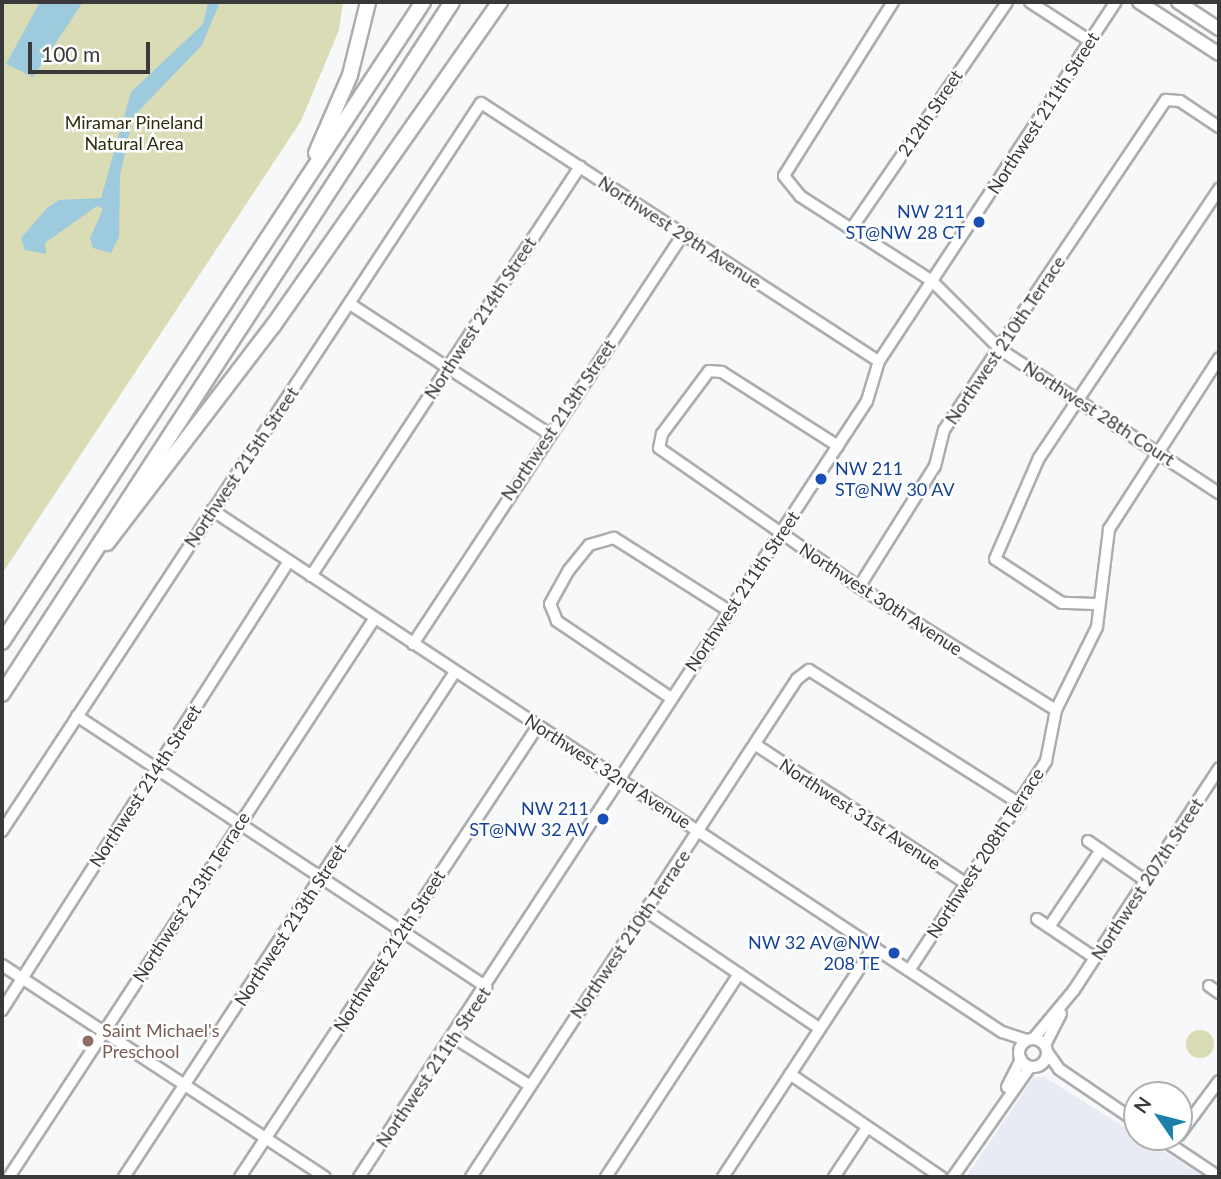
<!DOCTYPE html>
<html>
<head>
<meta charset="utf-8">
<style>
	body { margin:0 }
	#map { position:relative; width:1221px; height:1179px; overflow:hidden; background:#f7f8f9; font-family:Lato,sans-serif }
	div>[style] { position:absolute }
	.built>* { inset:0; background:#e9ebf4 }
	.green>* { inset:0; background:#dadcb5 }
	.round { border-radius:50% }
	.water>* { inset:0; background:#9dcbdd }
	.roads { filter:drop-shadow(2px 0 #acadae) drop-shadow(-2px 0 #acadae) drop-shadow(0 2px #acadae) drop-shadow(0 -2px #acadae) }
	.minor>* { height:10px; margin:-5px; padding:0 5px; transform-origin:5px; border-radius:5px; background:#fff }
	.minor>.ring { margin:-5px; padding:0; box-sizing:content-box; background:none; border:10px solid #fff; border-radius:50% }
	.major>* { height:12px; margin:-6px; padding:0 6px; transform-origin:6px; border-radius:6px; background:#fff }
	.highway>* { height:14px; margin:-7px; padding:0 7px; transform-origin:7px; border-radius:7px; background:#fff }
	.dots>* { width:19px; height:19px; translate:-50% -50%; box-sizing:border-box; border:4px solid #fff; border-radius:50% }
	span { translate:-50% -50%; white-space:nowrap; text-align:center; line-height:1.15; -webkit-text-stroke:5px #fff; paint-order:stroke }
	.street-label { font-size:18px; color:#39393a }
	.park-label { font-size:18px; color:#2d2d0c }
	.transit-label { font-size:18px; color:#164399 }
	.right { translate:-100% -50%; text-align:right }
	.left { translate:0 -50%; text-align:left }
	.education-label { font-size:18px; color:#785e54 }
	.frame { position:absolute; inset:0; border:4px solid #39393a; pointer-events:none }
	.north { position:absolute; left:1123px; top:1081px; width:70px; height:70px; box-sizing:border-box; background:#fff; border:2px solid #b0b0b0; border-radius:50%; rotate:305deg; font-size:19px; font-weight:700; line-height:28px; text-align:center; color:#39393a }
	.north::after { content:''; display:block; margin:auto; width:24px; height:32px; background:#1c80ab; clip-path:polygon(50% 0,100% 100%,50% 72%,0 100%) }
	.scale { position:absolute; left:28px; top:42px; width:122px; height:32px; box-sizing:border-box; border:4px solid #39393a; border-top:0; padding-left:9px; font-size:21px; line-height:24px; white-space:nowrap; color:#39393a; -webkit-text-stroke:5px #fff; paint-order:stroke }
</style>
</head>
<body>
<div id="map">
	<div class="built">
		<i style="clip-path:polygon(1034px 1077px,1044px 1077px,1205px 1177px,966px 1177px)"></i>
	</div>
	<div class="green">
		<i style="clip-path:polygon(2px 2px,343px 2px,339px 30px,301px 121px,2px 574px)"></i>
		<i class="round" style="left:1186px;top:1030px;width:28px;height:28px"></i>
	</div>
	<div class="water">
		<i style="clip-path:polygon(40px 2px,83px 2px,33px 77px,6px 64px)"></i>
		<i style="clip-path:polygon(208px 2px,220px 2px,202px 45px,133px 117px,120px 175px,119px 237px,111px 253px,93px 248px,90px 238px,103px 209px,97px 206px,45px 243px,46px 254px,25px 250px,21px 238px,47px 208px,59px 200px,101px 198px,131px 92px,203px 24px)"></i>
	</div>
	<div class="roads">
		<div class="minor">
			<i style="left:893px;top:2px;width:205px;rotate:122.1deg"></i>
			<i style="left:784px;top:176px;width:26px;rotate:51deg"></i>
			<i style="left:800px;top:196px;width:157px;rotate:32.8deg"></i>
			<i style="left:932px;top:281px;width:98px;rotate:45deg"></i>
			<i style="left:1001px;top:350px;width:261px;rotate:33.3deg"></i>
			<i style="left:1030px;top:2px;width:72px;rotate:33deg"></i>
			<i style="left:854px;top:225px;width:270px;rotate:-55.5deg"></i>
			<i style="left:350px;top:304px;width:236px;rotate:33.1deg"></i>
			<i style="left:838px;top:446px;width:138px;rotate:-147.5deg"></i>
			<i style="left:722px;top:372px;width:13px;rotate:-176deg"></i>
			<i style="left:709px;top:371px;width:79px;rotate:126.7deg"></i>
			<i style="left:662px;top:434px;width:14px;rotate:102deg"></i>
			<i style="left:659px;top:448px;width:244px;rotate:34.8deg"></i>
			<i style="left:859px;top:587px;width:232px;rotate:32deg"></i>
			<i style="left:212px;top:510px;width:947px;rotate:33.46deg"></i>
			<i style="left:1002px;top:1032px;width:26px;rotate:18deg"></i>
			<i style="left:311px;top:576px;width:490px;rotate:-56.7deg"></i>
			<i style="left:859px;top:587px;width:143px;rotate:-57.9deg"></i>
			<i style="left:935px;top:466px;width:37px;rotate:-76deg"></i>
			<i style="left:944px;top:430px;width:398px;rotate:-56.1deg"></i>
			<i style="left:1166px;top:100px;width:14px;rotate:4deg"></i>
			<i style="left:1180px;top:101px;width:47px;rotate:33.7deg"></i>
			<i style="left:1095px;top:604px;width:33px;rotate:-178deg"></i>
			<i style="left:1062px;top:603px;width:80px;rotate:-146.7deg"></i>
			<i style="left:995px;top:559px;width:110px;rotate:-66.5deg"></i>
			<i style="left:1039px;top:458px;width:324px;rotate:-56.2deg"></i>
			<i style="left:413px;top:644px;width:491px;rotate:-56.6deg"></i>
			<i style="left:671px;top:698px;width:138px;rotate:-146deg"></i>
			<i style="left:557px;top:621px;width:18px;rotate:-112deg"></i>
			<i style="left:550px;top:604px;width:39px;rotate:-61deg"></i>
			<i style="left:569px;top:570px;width:32px;rotate:-51deg"></i>
			<i style="left:589px;top:545px;width:26px;rotate:-16deg"></i>
			<i style="left:614px;top:538px;width:136px;rotate:32.4deg"></i>
			<i style="left:77px;top:716px;width:491px;rotate:33.5deg"></i>
			<i style="left:756px;top:745px;width:250px;rotate:33.4deg"></i>
			<i style="left:2px;top:831px;width:871px;rotate:-56.66deg"></i>
			<i style="left:481px;top:103px;width:474px;rotate:33deg"></i>
			<i style="left:1088px;top:841px;width:70px;rotate:34.6deg"></i>
			<i style="left:646px;top:911px;width:209px;rotate:34.1deg"></i>
			<i style="left:1037px;top:919px;width:70px;rotate:33.9deg"></i>
			<i style="left:1049px;top:927px;width:93px;rotate:-56deg"></i>
			<i style="left:2px;top:965px;width:386px;rotate:33.3deg"></i>
			<i style="left:910px;top:969px;width:249px;rotate:-56.8deg"></i>
			<i style="left:1046px;top:761px;width:52px;rotate:-78.9deg"></i>
			<i style="left:1056px;top:710px;width:93px;rotate:-63.7deg"></i>
			<i style="left:1097px;top:627px;width:99px;rotate:-83deg"></i>
			<i style="left:1109px;top:529px;width:203px;rotate:-57.2deg"></i>
			<i style="left:1209px;top:986px;width:12px;rotate:35deg"></i>
			<i style="left:2px;top:1010px;width:533px;rotate:-57.41deg"></i>
			<i style="left:453px;top:1037px;width:90px;rotate:32.3deg"></i>
			<i style="left:1034px;top:1038px;width:62px;rotate:-50.2deg"></i>
			<i style="left:1074px;top:990px;width:265px;rotate:-56.8deg"></i>
			<i class="ring" style="left:1019px;top:1039px;width:18px;height:18px"></i>
			<i style="left:1045px;top:1045px;width:35px;rotate:-63deg"></i>
			<i style="left:1048px;top:1053px;width:19px;rotate:55deg"></i>
			<i style="left:1059px;top:1069px;width:94px;rotate:34.2deg"></i>
			<i style="left:790px;top:1074px;width:183px;rotate:34.3deg"></i>
			<i style="left:1007px;top:1087px;width:31px;rotate:-63deg"></i>
			<i style="left:1179px;top:1135px;width:67px;rotate:-53.5deg"></i>
			<i style="left:1159px;top:1137px;width:72px;rotate:33.7deg"></i>
			<i style="left:9px;top:1177px;width:668px;rotate:-56.79deg"></i>
			<i style="left:124px;top:1177px;width:604px;rotate:-56.76deg"></i>
			<i style="left:240px;top:1177px;width:541px;rotate:-56.55deg"></i>
			<i style="left:359px;top:1177px;width:927px;rotate:-56.79deg"></i>
			<i style="left:867px;top:401px;width:42px;rotate:-73.3deg"></i>
			<i style="left:879px;top:361px;width:430px;rotate:-56.6deg"></i>
			<i style="left:471px;top:1177px;width:595px;rotate:-56.79deg"></i>
			<i style="left:797px;top:679px;width:15px;rotate:-37deg"></i>
			<i style="left:809px;top:670px;width:250px;rotate:32.4deg"></i>
			<i style="left:606px;top:1177px;width:243px;rotate:-56.8deg"></i>
			<i style="left:723px;top:1177px;width:276px;rotate:-56.8deg"></i>
			<i style="left:834px;top:1177px;width:58px;rotate:-56.3deg"></i>
			<i style="left:953px;top:1177px;width:134px;rotate:-55deg"></i>
		</div>
		<div class="major">
			<i style="left:1139px;top:2px;width:95px;rotate:33deg"></i>
			<i style="left:1178px;top:2px;width:49px;rotate:33.4deg"></i>
		</div>
		<div class="highway">
			<i style="left:316px;top:153px;width:85px;rotate:-66.4deg"></i>
			<i style="left:350px;top:75px;width:75px;rotate:-76.1deg"></i>
			<i style="left:107px;top:543px;width:273px;rotate:-52.6deg"></i>
			<i style="left:273px;top:326px;width:396px;rotate:-55deg"></i>
			<i style="left:2px;top:642px;width:766px;rotate:-56.66deg"></i>
			<i style="left:2px;top:694px;width:825px;rotate:-56.96deg"></i>
		</div>
	</div>
	<div class="dots">
		<i style="left:979px;top:222px;background:#1a4fb4"></i>
		<i style="left:821px;top:479px;background:#1a4fb4"></i>
		<i style="left:603px;top:819px;background:#1a4fb4"></i>
		<i style="left:894px;top:953px;background:#1a4fb4"></i>
		<i style="left:88px;top:1041px;background:#8d6e63"></i>
	</div>
	<div class="street-label">
		<span style="left:930px;top:113px;rotate:-56deg">212th Street</span>
		<span style="left:1043px;top:113px;rotate:-57deg">Northwest 211th Street</span>
		<span style="left:680px;top:232px;rotate:33deg">Northwest 29th Avenue</span>
		<span style="left:480px;top:318px;rotate:-57deg">Northwest 214th Street</span>
		<span style="left:1005px;top:340px;rotate:-56deg">Northwest 210th Terrace</span>
		<span style="left:1099px;top:413px;rotate:33deg">Northwest 28th Court</span>
		<span style="left:558px;top:420px;rotate:-56deg">Northwest 213th Street</span>
		<span style="left:241px;top:467px;rotate:-56deg">Northwest 215th Street</span>
		<span style="left:742px;top:591px;rotate:-56deg">Northwest 211th Street</span>
		<span style="left:881px;top:599px;rotate:33deg">Northwest 30th Avenue</span>
		<span style="left:608px;top:771px;rotate:33deg">Northwest 32nd Avenue</span>
		<span style="left:145px;top:786px;rotate:-57deg">Northwest 214th Street</span>
		<span style="left:860px;top:814px;rotate:33deg">Northwest 31st Avenue</span>
		<span style="left:985px;top:853px;rotate:-57deg">Northwest 208th Terrace</span>
		<span style="left:1147px;top:879px;rotate:-57deg">Northwest 207th Street</span>
		<span style="left:191px;top:897px;rotate:-57deg">Northwest 213th Terrace</span>
		<span style="left:290px;top:925px;rotate:-57deg">Northwest 213th Street</span>
		<span style="left:630px;top:934px;rotate:-56deg">Northwest 210th Terrace</span>
		<span style="left:389px;top:951px;rotate:-57deg">Northwest 212th Street</span>
		<span style="left:433px;top:1067px;rotate:-56deg">Northwest 211th Street</span>
	</div>
	<div class="park-label">
		<span style="left:134px;top:133px">Miramar Pineland<br>Natural Area</span>
	</div>
	<div class="transit-label">
		<span class="right" style="left:965px;top:222px">NW 211<br>ST@NW 28 CT</span>
		<span class="left" style="left:835px;top:479px">NW 211<br>ST@NW 30 AV</span>
		<span class="right" style="left:589px;top:819px">NW 211<br>ST@NW 32 AV</span>
		<span class="right" style="left:880px;top:953px">NW 32 AV@NW<br>208 TE</span>
	</div>
	<div class="education-label">
		<span class="left" style="left:102px;top:1041px">Saint Michael's<br>Preschool</span>
	</div>
	<div class="frame"></div>
	<div class="north">N</div>
	<div class="scale">100 m</div>
</div>
</body>
</html>
